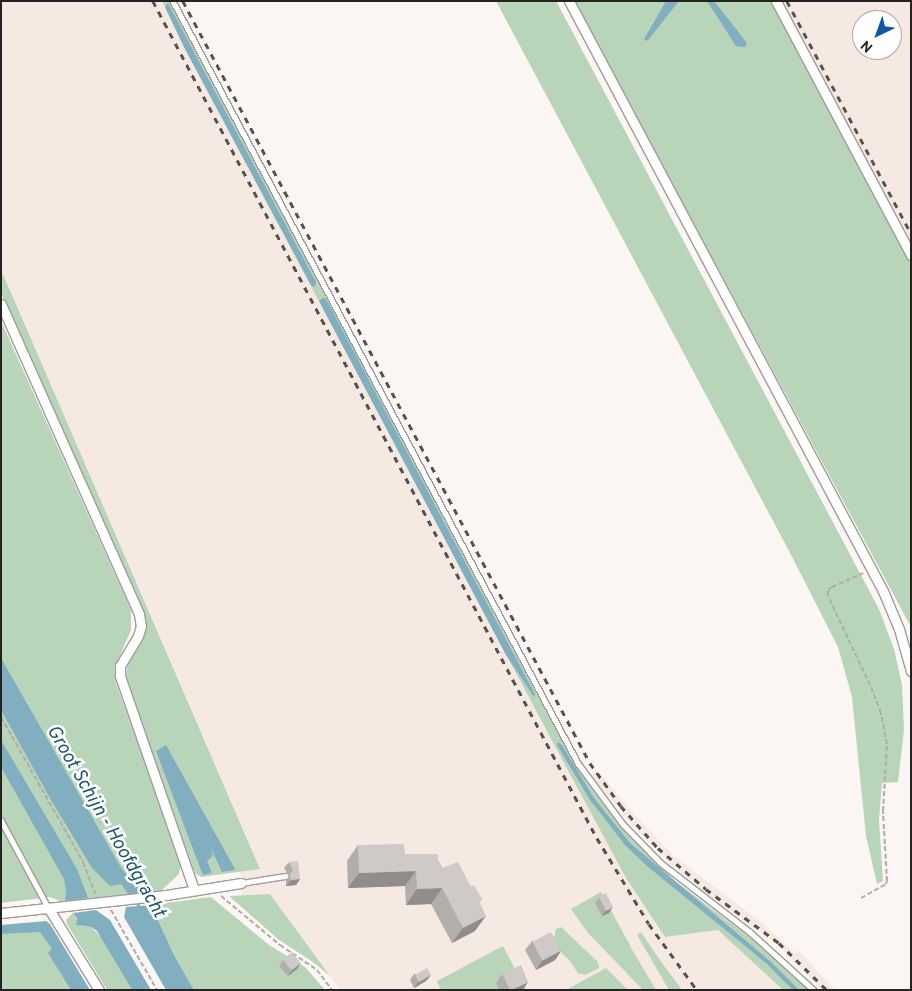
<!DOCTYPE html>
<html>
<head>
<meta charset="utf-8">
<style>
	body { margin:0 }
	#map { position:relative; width:912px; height:991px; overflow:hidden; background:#fbf6f3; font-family:Overpass,sans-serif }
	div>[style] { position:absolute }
	.built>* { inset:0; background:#f5e9e1 }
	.green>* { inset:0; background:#b8d5b9 }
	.water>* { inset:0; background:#82afc0 }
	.stream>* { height:2.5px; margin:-1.25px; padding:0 1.25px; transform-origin:1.25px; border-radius:1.25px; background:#82afc0 }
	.path>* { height:2px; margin-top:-1px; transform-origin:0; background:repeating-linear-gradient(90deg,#afaba9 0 5px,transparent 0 7.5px) }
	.roads { filter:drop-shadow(1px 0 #a09c99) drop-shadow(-1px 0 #a09c99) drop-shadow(0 1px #a09c99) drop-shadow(0 -1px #a09c99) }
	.lane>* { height:4.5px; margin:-2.25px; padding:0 2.25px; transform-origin:2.25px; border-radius:2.25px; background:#fff }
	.street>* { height:9px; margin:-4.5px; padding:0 4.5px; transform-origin:4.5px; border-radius:4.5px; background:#fff }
	.rail>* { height:2.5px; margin-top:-1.25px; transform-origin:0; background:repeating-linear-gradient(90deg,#545250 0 6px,transparent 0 12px) }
	.wall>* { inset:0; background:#b2aeab }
	.shaded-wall>* { inset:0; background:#918d8b }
	.building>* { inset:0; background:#cfcac7; transform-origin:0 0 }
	span { translate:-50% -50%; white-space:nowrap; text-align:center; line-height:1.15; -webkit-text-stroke:5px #fff; paint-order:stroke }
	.water-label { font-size:19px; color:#1e596d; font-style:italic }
	.frame { position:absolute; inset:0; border:2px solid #252322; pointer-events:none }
	.north { position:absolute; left:852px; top:10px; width:50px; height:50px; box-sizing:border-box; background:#fff; border:1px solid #a8a7a7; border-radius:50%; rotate:222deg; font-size:14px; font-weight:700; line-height:20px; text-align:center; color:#252322 }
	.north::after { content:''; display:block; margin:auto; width:18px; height:22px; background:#1057a6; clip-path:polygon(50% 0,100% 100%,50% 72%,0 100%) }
</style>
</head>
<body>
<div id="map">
	<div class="built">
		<i style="clip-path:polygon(1px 1px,162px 1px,184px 47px,626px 878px,665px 937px,718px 930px,783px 990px,628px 990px,606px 969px,566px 990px,340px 990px,270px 894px,242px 896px,240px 871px,260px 868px,1px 271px)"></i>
		<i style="clip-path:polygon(evenodd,780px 1px,911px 1px,911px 246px,780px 1px,862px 20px,892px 20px,892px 50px,862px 50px,862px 20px)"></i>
		<i style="clip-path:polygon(597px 770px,633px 813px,674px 856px,763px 924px,795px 953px,798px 950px,835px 990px,822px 990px,778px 945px,704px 892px,668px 861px,645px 839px,602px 789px,591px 774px)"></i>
	</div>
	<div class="green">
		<i style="clip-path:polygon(162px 1px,170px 1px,555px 728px,588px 783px,611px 814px,675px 881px,772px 954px,809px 990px,783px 990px,718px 930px,665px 937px,626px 878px,549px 735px,184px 47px)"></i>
		<i style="clip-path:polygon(496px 1px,556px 1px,879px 609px,894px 649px,902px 685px,904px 730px,898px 782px,882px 783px,879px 821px,883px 881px,877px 884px,866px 836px,852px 697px,838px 647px,788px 549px)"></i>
		<i style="clip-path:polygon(574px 1px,772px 1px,911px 263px,911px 627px)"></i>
		<i style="clip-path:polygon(1px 271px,12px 295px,260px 869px,201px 877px,196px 874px,193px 868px,125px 675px,143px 617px,1px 293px)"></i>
		<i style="clip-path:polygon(1px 321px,131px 610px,131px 630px,116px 665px,115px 674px,116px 683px,181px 863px,179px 874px,161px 891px,60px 901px,50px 897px,1px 903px)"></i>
		<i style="clip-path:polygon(601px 892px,633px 951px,656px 990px,643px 990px,588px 933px,571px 909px)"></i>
		<i style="clip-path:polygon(270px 894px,330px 976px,313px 962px,279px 940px,229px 896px)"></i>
		<i style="clip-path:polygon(211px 897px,269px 945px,305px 967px,325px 990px,194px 990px,174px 955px,151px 905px)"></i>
		<i style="clip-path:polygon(73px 913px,80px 926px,91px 927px,101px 937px,132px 990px,107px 990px,67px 924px,66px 920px)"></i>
		<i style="clip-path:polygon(39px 927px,82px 990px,1px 990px,1px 931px)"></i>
		<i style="clip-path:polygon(561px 927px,598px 962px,599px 968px,585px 975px,578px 973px,570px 961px,559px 950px,554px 938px,556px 929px)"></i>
		<i style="clip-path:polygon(641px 932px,657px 956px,682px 990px,669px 990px,637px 935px)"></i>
		<i style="clip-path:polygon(503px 946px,526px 990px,441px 990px,437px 981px)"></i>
		<i style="clip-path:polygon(606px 968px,628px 990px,566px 990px)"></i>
	</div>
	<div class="water">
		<i style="clip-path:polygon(666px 1px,679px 1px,649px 39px,647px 41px,644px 39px)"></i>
		<i style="clip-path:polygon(707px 1px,714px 1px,747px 43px,745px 47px,736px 46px)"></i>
		<i style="clip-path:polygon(168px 3px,316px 282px,315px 287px,311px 285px,184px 47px,165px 7px)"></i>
		<i style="clip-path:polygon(323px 298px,326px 299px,535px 694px,534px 697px,506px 655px,319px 301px)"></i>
		<i style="clip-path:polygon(1px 658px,120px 866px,133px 884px,141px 887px,143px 892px,128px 894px,121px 884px,110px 886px,92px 868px,51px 800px,1px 710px)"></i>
		<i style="clip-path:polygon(1px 740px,77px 869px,88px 898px,65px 901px,66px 890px,64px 879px,1px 767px)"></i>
		<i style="clip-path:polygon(558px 742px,562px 745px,594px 798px,630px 843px,771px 962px,799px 990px,793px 990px,767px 964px,647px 866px,625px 845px,590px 800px,557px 745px)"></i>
		<i style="clip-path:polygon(166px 745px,235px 869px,235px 870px,222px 872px,211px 848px,213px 856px,207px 861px,212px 873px,204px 875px,202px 873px,156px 751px)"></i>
		<i style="clip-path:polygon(151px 905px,174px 955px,194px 990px,166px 990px,124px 917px,126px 907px)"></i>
		<i style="clip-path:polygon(96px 910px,110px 920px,151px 990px,132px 990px,97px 931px,91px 927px,76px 925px,77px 919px,73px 913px)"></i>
		<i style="clip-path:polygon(46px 921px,50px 924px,90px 990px,71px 990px,48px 953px,52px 949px,40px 932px,1px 934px,1px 925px)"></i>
	</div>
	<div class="stream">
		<i style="left:132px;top:891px;width:19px;rotate:65deg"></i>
	</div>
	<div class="path">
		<i style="left:1px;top:717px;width:167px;rotate:60.5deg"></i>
		<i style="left:83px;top:862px;width:34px;rotate:69deg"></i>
		<i style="left:221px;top:896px;width:77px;rotate:39.7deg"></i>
		<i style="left:280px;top:945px;width:45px;rotate:34deg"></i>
		<i style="left:317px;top:970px;width:25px;rotate:53deg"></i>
		<i style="left:861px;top:898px;width:29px;rotate:-29deg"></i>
		<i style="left:886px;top:884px;width:3px;rotate:-72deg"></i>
		<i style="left:887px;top:881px;width:70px;rotate:-93.3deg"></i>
		<i style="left:883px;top:811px;width:67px;rotate:-86.6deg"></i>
		<i style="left:887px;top:744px;width:32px;rotate:-101deg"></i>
		<i style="left:881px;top:713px;width:30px;rotate:-111deg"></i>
		<i style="left:870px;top:685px;width:98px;rotate:-115.3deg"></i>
		<i style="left:828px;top:596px;width:6px;rotate:-90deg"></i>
		<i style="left:828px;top:590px;width:5px;rotate:-37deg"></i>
		<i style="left:832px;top:587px;width:34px;rotate:-24deg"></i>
		<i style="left:111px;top:910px;width:92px;rotate:60.1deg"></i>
	</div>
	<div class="roads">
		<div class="lane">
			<i style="left:173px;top:1px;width:863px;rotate:62.01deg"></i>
			<i style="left:578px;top:763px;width:76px;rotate:53.6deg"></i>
			<i style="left:623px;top:824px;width:54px;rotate:45.7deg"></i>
			<i style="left:661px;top:863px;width:113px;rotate:37.8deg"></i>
			<i style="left:750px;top:932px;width:86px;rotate:42.2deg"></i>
			<i style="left:1px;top:820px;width:99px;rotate:61.6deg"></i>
			<i style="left:241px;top:883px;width:45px;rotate:-9deg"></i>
		</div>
		<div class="street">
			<i style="left:569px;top:1px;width:668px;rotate:61.98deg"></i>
			<i style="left:883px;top:591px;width:41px;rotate:67.2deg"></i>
			<i style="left:899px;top:629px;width:44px;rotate:74.1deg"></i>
			<i style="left:776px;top:1px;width:288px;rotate:62deg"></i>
			<i style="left:1px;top:304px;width:339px;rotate:66deg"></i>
			<i style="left:139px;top:614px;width:12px;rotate:81deg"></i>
			<i style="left:141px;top:626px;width:10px;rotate:107deg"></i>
			<i style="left:138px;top:636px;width:35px;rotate:121deg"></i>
			<i style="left:120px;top:666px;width:10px;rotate:90deg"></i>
			<i style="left:120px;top:676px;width:226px;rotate:70.9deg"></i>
			<i style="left:49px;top:909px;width:95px;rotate:58.3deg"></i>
			<i style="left:1px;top:913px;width:166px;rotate:-6.2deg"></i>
			<i style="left:166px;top:895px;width:76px;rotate:-9.1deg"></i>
		</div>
	</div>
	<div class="rail">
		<i style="left:153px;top:1px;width:947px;rotate:62.06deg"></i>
		<i style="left:597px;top:838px;width:100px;rotate:58.8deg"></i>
		<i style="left:649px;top:924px;width:82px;rotate:54deg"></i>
		<i style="left:183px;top:1px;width:864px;rotate:61.89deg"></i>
		<i style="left:590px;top:763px;width:53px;rotate:54.2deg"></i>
		<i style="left:621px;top:806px;width:56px;rotate:48.6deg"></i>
		<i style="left:658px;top:848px;width:63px;rotate:40.5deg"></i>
		<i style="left:706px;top:889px;width:91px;rotate:36.5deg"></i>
		<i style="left:779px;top:943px;width:67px;rotate:44.4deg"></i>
		<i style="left:787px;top:1px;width:263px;rotate:61.9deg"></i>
	</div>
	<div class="wall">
		<i style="clip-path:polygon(358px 845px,438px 860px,442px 868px,471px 887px,482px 899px,479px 902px,475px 931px,452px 943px,431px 904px,406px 905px,405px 886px,348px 888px,347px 861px)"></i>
		<i style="clip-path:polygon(289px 862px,300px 879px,296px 885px,286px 886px,286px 880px,289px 876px,284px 868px)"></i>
		<i style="clip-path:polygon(599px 897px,609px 913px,602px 916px,595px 903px)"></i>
		<i style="clip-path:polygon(532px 941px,561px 951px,555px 960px,536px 970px,525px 950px)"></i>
		<i style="clip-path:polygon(283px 960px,297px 969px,288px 976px,279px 966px)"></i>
		<i style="clip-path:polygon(414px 974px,431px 975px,426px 981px,414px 988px,410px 980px)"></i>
		<i style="clip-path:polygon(502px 974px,523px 990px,499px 990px,496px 983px)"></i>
	</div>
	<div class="shaded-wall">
		<i style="clip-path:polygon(416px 871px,405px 886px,348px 888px,359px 873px)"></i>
		<i style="clip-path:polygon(300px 879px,296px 885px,286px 886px,291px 880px)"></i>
		<i style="clip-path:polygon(442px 888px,431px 904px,406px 905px,417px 889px)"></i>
		<i style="clip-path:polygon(613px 907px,609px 913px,602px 916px,606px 910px)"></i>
		<i style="clip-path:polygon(486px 916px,475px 931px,452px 943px,463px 928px)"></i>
		<i style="clip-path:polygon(561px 951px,555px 960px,536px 970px,542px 961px)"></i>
		<i style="clip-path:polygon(301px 963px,297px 969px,288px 976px,292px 970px)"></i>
		<i style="clip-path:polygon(431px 975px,426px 981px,414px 988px,418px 982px)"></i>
		<i style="clip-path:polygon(528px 982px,523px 990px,512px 990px)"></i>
	</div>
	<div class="building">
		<i style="clip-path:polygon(404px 844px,405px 854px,438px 854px,438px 860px,442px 868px,458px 862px,471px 887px,474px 885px,482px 899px,479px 901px,486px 916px,463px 928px,442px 888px,417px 889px,416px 871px,359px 873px,358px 845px)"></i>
		<i style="clip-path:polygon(298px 861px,300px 879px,291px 880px,290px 874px,293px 870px,289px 862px)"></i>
		<i style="left:606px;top:893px;width:16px;height:8px;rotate:63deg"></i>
		<i style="left:551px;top:932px;width:21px;height:21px;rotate:62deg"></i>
		<i style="left:292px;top:952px;width:14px;height:12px;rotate:51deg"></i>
		<i style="clip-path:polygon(521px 965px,528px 982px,512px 990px,510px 990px,502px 974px)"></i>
		<i style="left:427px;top:968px;width:8px;height:14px;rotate:60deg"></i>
	</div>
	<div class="water-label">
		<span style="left:105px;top:822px;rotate:60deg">Groot Schijn - Hoofdgracht</span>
	</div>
	<div class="frame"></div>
	<div class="north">N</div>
</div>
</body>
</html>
